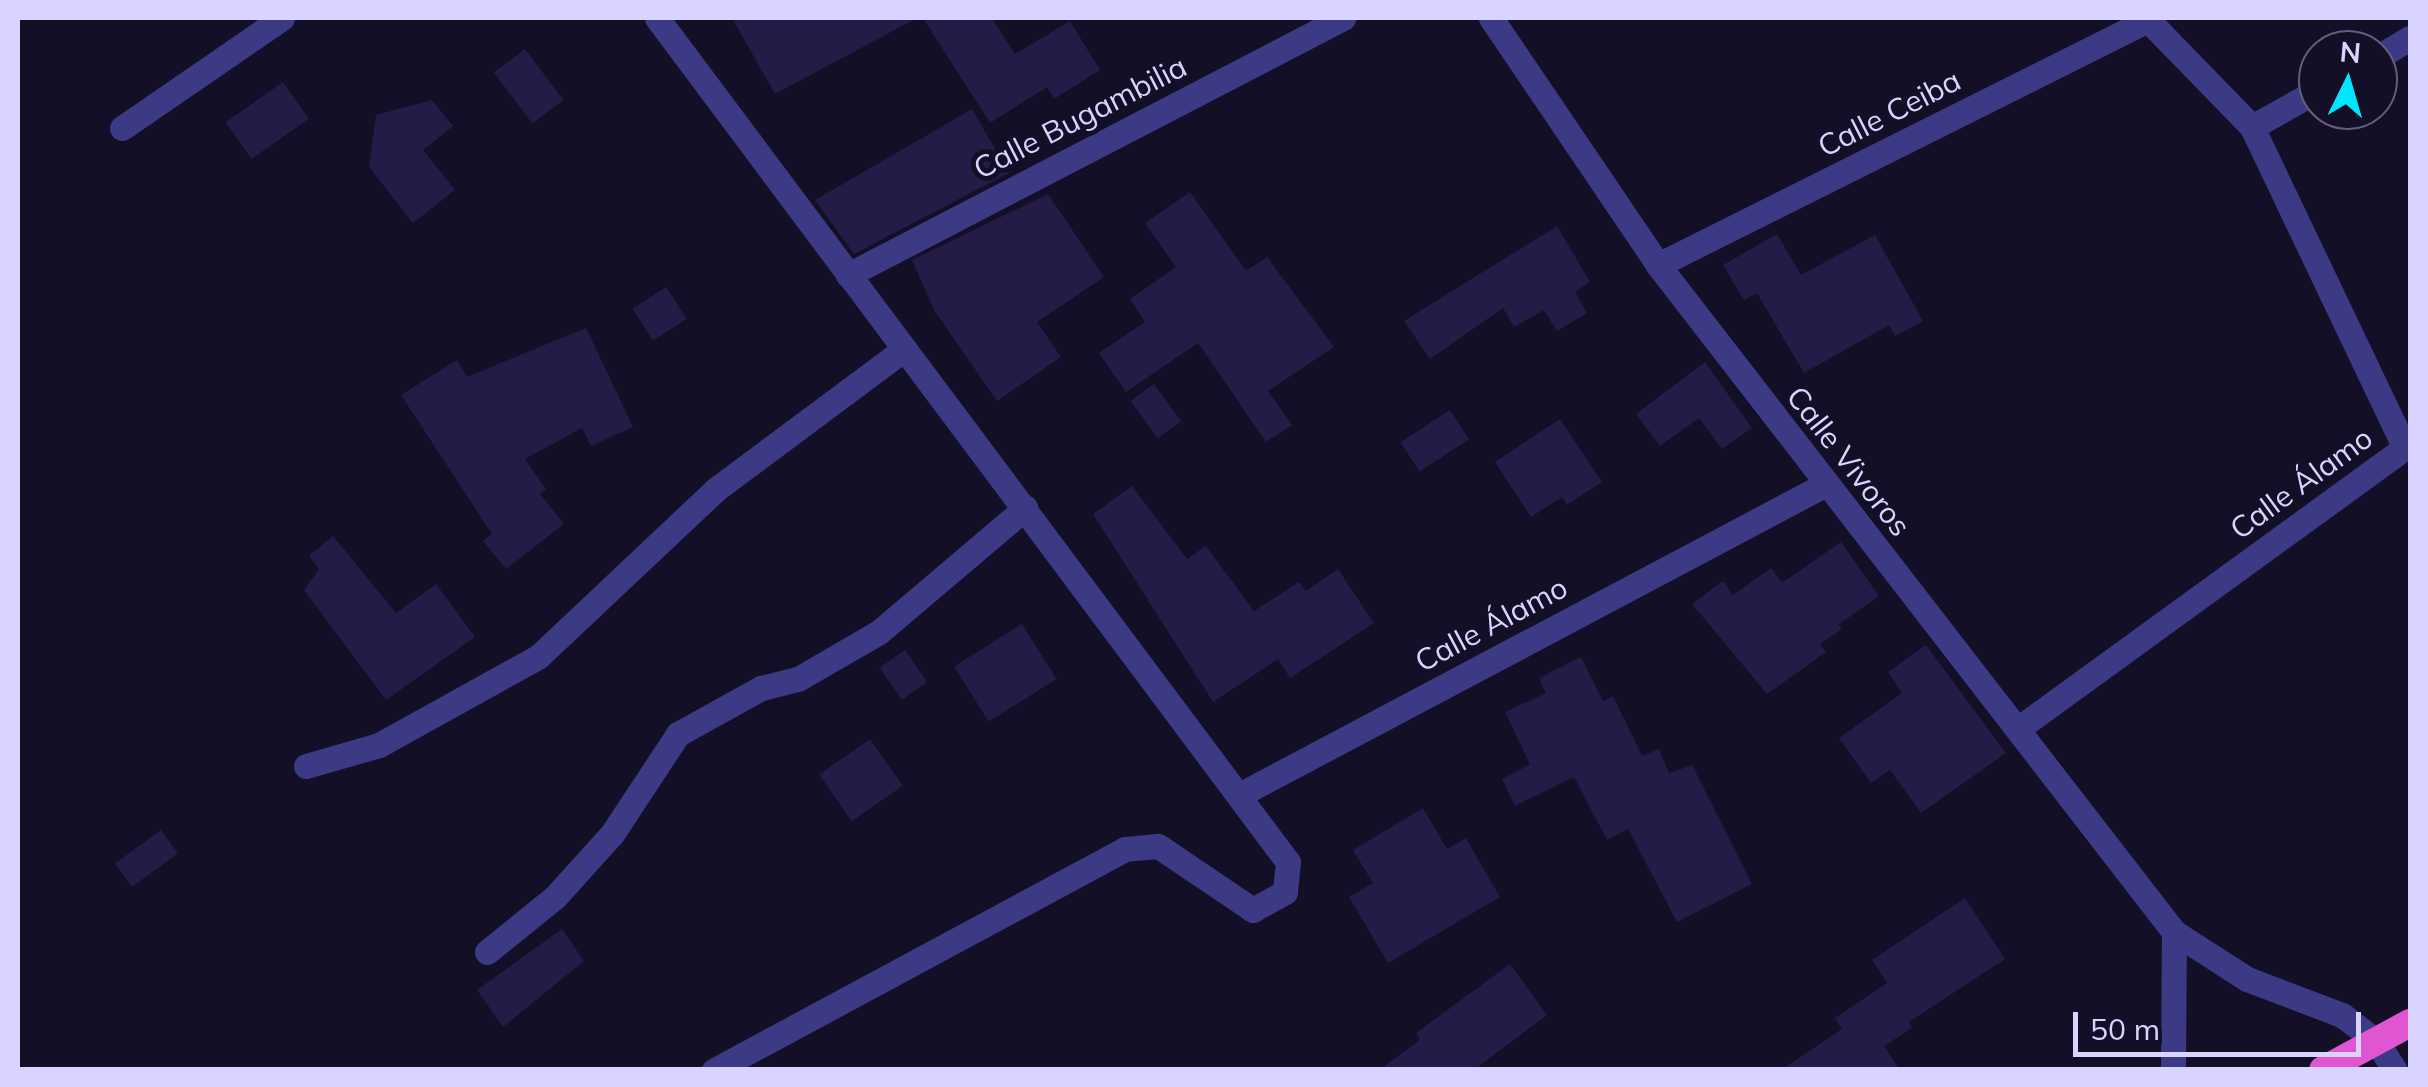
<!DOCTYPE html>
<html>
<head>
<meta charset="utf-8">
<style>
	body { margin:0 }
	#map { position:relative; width:2428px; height:1087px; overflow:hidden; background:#130f26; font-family:Mulish,sans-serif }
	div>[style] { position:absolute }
	.building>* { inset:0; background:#241b47; transform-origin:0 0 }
	.minor>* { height:25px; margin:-12.5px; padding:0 12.5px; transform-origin:12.5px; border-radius:12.5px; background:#3d3a85 }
	.tertiary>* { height:25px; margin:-12.5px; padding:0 12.5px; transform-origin:12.5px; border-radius:12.5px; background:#3d3a85 }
	.trunk>* { height:28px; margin:-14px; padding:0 14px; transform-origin:14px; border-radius:14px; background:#e055d1 }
	span { translate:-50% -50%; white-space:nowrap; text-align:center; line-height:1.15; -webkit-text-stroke:10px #130f26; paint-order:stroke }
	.street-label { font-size:30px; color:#d9d4ff }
	.frame { position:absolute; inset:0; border:20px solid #d9d4ff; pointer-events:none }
	.north { position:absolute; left:2298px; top:30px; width:100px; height:100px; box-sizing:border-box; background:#130f26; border:2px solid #625e7d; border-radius:50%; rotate:5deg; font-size:28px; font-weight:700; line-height:40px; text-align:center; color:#d9d4ff }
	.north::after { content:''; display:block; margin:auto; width:35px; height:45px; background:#00e5ff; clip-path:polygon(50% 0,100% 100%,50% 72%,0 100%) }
	.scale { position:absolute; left:2073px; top:1012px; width:288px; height:45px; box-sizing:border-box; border:5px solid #d9d4ff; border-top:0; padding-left:12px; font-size:30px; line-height:35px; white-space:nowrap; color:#d9d4ff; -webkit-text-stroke:8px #130f26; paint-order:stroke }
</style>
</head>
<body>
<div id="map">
	<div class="building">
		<i style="clip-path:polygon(732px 18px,917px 18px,775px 94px)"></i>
		<i style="clip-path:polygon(923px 18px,992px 18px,1015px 54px,1070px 21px,1100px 70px,1054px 99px,1047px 87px,990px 123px)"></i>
		<i style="left:525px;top:49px;width:64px;height:39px;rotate:53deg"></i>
		<i style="left:283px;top:82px;width:45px;height:70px;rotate:55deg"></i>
		<i style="clip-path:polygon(432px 100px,453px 126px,423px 150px,455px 190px,413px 223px,369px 167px,376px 115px)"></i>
		<i style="clip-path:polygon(972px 109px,1009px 173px,854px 254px,815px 200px)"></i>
		<i style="clip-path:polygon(1190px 192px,1246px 271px,1267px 257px,1334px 347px,1268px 391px,1292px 425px,1266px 442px,1198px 343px,1126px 392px,1099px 353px,1145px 322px,1130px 299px,1176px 267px,1145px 223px)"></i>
		<i style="clip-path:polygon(1048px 194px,1104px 277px,1037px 322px,1061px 357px,997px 401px,934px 310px,912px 260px)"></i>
		<i style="clip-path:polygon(1557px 226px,1590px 282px,1575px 292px,1587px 313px,1557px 331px,1544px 310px,1514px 327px,1503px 308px,1430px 359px,1404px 321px)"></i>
		<i style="clip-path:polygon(1777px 234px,1801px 275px,1875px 235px,1923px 321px,1895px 336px,1889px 325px,1804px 373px,1757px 293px,1744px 300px,1723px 265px)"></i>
		<i style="left:666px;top:287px;width:38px;height:40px;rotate:57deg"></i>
		<i style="clip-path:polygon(586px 328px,633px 427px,591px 446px,582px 428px,525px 459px,546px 489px,540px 494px,564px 524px,506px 569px,483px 541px,492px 534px,401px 395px,457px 360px,467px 377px)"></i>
		<i style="clip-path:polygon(1705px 362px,1752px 428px,1722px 449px,1699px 418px,1660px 446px,1636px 414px)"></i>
		<i style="left:1154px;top:384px;width:46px;height:29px;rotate:54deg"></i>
		<i style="left:1450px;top:410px;width:35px;height:59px;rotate:57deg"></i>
		<i style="clip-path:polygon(1560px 419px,1602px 482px,1567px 505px,1562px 497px,1531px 517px,1495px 462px)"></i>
		<i style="clip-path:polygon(1132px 486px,1187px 559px,1206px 546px,1254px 611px,1299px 582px,1306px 591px,1338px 569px,1374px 623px,1290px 678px,1278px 659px,1213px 702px,1093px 514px)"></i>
		<i style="clip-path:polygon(333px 536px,396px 613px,436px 584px,475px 637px,386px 700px,304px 590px,319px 569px,309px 556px)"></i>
		<i style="clip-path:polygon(1841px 542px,1879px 596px,1838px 625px,1842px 629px,1820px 644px,1826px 652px,1767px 694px,1692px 604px,1723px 581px,1733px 595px,1771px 568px,1782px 583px)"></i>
		<i style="left:1022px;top:624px;width:65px;height:80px;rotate:58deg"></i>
		<i style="clip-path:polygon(1926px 645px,2006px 753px,1921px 813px,1890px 770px,1871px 783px,1839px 738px,1902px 693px,1888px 672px)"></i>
		<i style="left:905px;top:650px;width:39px;height:31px;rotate:55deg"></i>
		<i style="clip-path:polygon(1581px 657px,1603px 701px,1613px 696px,1642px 756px,1659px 749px,1669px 773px,1692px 765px,1752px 884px,1677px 922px,1628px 829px,1607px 840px,1574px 777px,1515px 806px,1502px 779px,1530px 764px,1505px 712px,1546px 693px,1539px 678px)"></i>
		<i style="left:870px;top:739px;width:57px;height:62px;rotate:55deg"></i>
		<i style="clip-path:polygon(1423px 808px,1447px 849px,1466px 838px,1500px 897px,1388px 963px,1349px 897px,1373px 883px,1353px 850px)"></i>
		<i style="left:161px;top:830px;width:29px;height:57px;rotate:54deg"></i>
		<i style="clip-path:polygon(1965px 898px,2005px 959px,1909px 1022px,1912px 1028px,1884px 1046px,1900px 1070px,1781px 1070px,1842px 1029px,1835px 1018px,1887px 983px,1872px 960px)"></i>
		<i style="clip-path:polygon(562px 929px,584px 961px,503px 1027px,477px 990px)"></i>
		<i style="clip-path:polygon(1510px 964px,1547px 1015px,1474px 1070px,1379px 1070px,1420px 1040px,1416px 1033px)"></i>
	</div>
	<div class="minor">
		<i style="left:657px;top:18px;width:1054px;rotate:53.22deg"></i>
		<i style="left:1288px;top:862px;width:30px;rotate:96deg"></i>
		<i style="left:1285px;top:892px;width:37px;rotate:151deg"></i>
		<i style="left:1253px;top:910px;width:115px;rotate:-146deg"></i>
		<i style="left:1158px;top:846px;width:33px;rotate:175deg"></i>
		<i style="left:1125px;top:849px;width:467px;rotate:151.7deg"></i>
		<i style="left:2378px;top:57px;width:37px;rotate:-31deg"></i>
		<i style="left:2252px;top:127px;width:76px;rotate:-29.3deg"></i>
		<i style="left:122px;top:128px;width:194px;rotate:-34.5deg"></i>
		<i style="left:1658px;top:265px;width:548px;rotate:-26.57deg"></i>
		<i style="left:848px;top:275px;width:558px;rotate:-27.44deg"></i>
		<i style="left:2019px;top:728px;width:477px;rotate:-36deg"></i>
		<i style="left:2405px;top:448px;width:356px;rotate:-115.5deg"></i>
		<i style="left:2252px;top:127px;width:152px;rotate:-134.2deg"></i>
		<i style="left:306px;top:766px;width:76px;rotate:-16deg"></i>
		<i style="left:379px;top:745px;width:182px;rotate:-29deg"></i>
		<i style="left:538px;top:657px;width:243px;rotate:-43.3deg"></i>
		<i style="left:715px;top:490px;width:236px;rotate:-36.7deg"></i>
		<i style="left:1241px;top:794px;width:660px;rotate:-27.92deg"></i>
		<i style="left:487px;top:952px;width:87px;rotate:-39deg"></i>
		<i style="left:555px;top:897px;width:85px;rotate:-47.9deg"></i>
		<i style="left:612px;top:834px;width:120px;rotate:-56.6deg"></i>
		<i style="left:678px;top:734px;width:95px;rotate:-29deg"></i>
		<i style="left:761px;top:688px;width:38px;rotate:-14deg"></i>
		<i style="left:798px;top:679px;width:94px;rotate:-30.1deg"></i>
		<i style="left:879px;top:632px;width:192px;rotate:-40.3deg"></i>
	</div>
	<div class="tertiary">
		<i style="left:1491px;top:18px;width:298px;rotate:55.9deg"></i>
		<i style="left:1658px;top:265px;width:843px;rotate:52.27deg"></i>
		<i style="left:2174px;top:932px;width:87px;rotate:32.8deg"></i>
		<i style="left:2247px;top:979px;width:102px;rotate:20.8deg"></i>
		<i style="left:2342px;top:1015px;width:43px;rotate:37.4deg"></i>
		<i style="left:2376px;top:1041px;width:35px;rotate:57deg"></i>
		<i style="left:2173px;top:1070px;width:138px;rotate:-89.6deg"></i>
	</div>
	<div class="trunk">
		<i style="left:2323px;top:1070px;width:99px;rotate:-28.4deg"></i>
	</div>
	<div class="street-label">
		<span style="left:1889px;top:113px;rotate:-27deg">Calle Ceiba</span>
		<span style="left:1080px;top:117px;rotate:-27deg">Calle Bugambilia</span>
		<span style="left:1849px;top:461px;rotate:52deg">Calle Vivoros</span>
		<span style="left:2301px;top:483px;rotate:-36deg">Calle Álamo</span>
		<span style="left:1491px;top:624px;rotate:-28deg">Calle Álamo</span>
	</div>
	<div class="frame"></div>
	<div class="north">N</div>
	<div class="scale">50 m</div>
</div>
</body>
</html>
